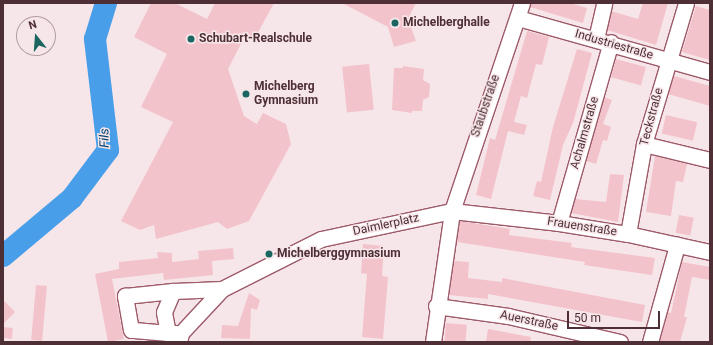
<!DOCTYPE html>
<html>
<head>
<meta charset="utf-8">
<style>
	body { margin:0 }
	#map { position:relative; width:713px; height:345px; overflow:hidden; background:#f7e6e9; font-family:Roboto,sans-serif }
	div>[style] { position:absolute }
	.river>* { height:22px; margin:-11px; padding:0 11px; transform-origin:11px; border-radius:11px; background:#489ee8 }
	.building>* { inset:0; background:#f3c3cb; transform-origin:0 0 }
	.roads { filter:drop-shadow(1px 0 #9d5a68) drop-shadow(-1px 0 #9d5a68) drop-shadow(0 1px #9d5a68) drop-shadow(0 -1px #9d5a68) }
	.street>* { height:15px; margin:-7.5px; padding:0 7.5px; transform-origin:7.5px; border-radius:7.5px; background:#fff }
	.dots>* { width:11px; height:11px; translate:-50% -50%; box-sizing:border-box; border:2px solid #f7e6e9; border-radius:50% }
	span { translate:-50% -50%; white-space:nowrap; text-align:center; line-height:1.15; -webkit-text-stroke:3px #f7e6e9; paint-order:stroke }
	.poi-label { font-size:12px; color:#4d2f35; font-weight:700 }
	.left { translate:0 -50%; text-align:left }
	.street-label { font-size:12px; color:#4d2f35 }
	.water-label { font-size:13px; color:#004271; font-style:italic }
	.frame { position:absolute; inset:0; border:4px solid #4d2f35; pointer-events:none }
	.north { position:absolute; left:16px; top:16px; width:40px; height:40px; box-sizing:border-box; background:#f7e6e9; border:1px solid #b39da1; border-radius:50%; rotate:343deg; font-size:11px; font-weight:700; line-height:16px; text-align:center; color:#4d2f35 }
	.north::after { content:''; display:block; margin:auto; width:14px; height:18px; background:#1b6660; clip-path:polygon(50% 0,100% 100%,50% 72%,0 100%) }
	.scale { position:absolute; left:567px; top:311px; width:93px; height:18px; box-sizing:border-box; border:2px solid #4d2f35; border-top:0; padding-left:5px; font-size:12px; line-height:14px; white-space:nowrap; color:#4d2f35; -webkit-text-stroke:3px #f7e6e9; paint-order:stroke }
</style>
</head>
<body>
<div id="map">
	<div class="river">
		<i style="left:3px;top:256px;width:90px;rotate:-40deg"></i>
		<i style="left:72px;top:198px;width:60px;rotate:-53.1deg"></i>
		<i style="left:108px;top:150px;width:112px;rotate:-96.7deg"></i>
		<i style="left:95px;top:39px;width:38px;rotate:-73deg"></i>
	</div>
	<div class="building">
		<i style="clip-path:polygon(151px 3px,175px 3px,207px 19px,215px 3px,274px 3px,254px 40px,245px 36px,228px 69px,244px 116px,257px 124px,263px 113px,286px 124px,291px 144px,249px 221px,227px 229px,218px 222px,156px 239px,154px 225px,140px 230px,121px 221px,173px 122px,141px 107px,167px 54px,134px 37px)"></i>
		<i style="clip-path:polygon(342px 3px,416px 3px,408px 19px,416px 41px,394px 47px,388px 27px)"></i>
		<i style="clip-path:polygon(531px 3px,570px 3px,587px 8px,583px 23px,530px 7px)"></i>
		<i style="clip-path:polygon(643px 3px,668px 3px,656px 45px,607px 30px,611px 11px,638px 19px)"></i>
		<i style="clip-path:polygon(696px 6px,710px 10px,710px 60px,682px 52px)"></i>
		<i style="clip-path:polygon(527px 31px,549px 37px,542px 65px,536px 64px,527px 98px,521px 96px,514px 122px,527px 125px,524px 135px,508px 131px,491px 199px,476px 195px,490px 138px,495px 140px)"></i>
		<i style="clip-path:polygon(577px 49px,592px 53px,573px 123px,563px 145px,550px 200px,533px 196px,537px 181px,541px 182px,553px 127px)"></i>
		<i style="left:616px;top:59px;width:31px;height:19px;rotate:15deg"></i>
		<i style="left:369px;top:64px;width:46px;height:27px;rotate:84deg"></i>
		<i style="clip-path:polygon(403px 66px,424px 69px,423px 80px,430px 84px,429px 97px,423px 100px,422px 111px,412px 111px,412px 113px,392px 110px,394px 68px,403px 68px)"></i>
		<i style="clip-path:polygon(674px 76px,710px 86px,710px 106px,668px 94px)"></i>
		<i style="clip-path:polygon(604px 97px,612px 100px,603px 124px,611px 127px,607px 141px,603px 140px,596px 164px,586px 161px)"></i>
		<i style="left:666px;top:115px;width:32px;height:19px;rotate:13deg"></i>
		<i style="clip-path:polygon(655px 156px,687px 164px,683px 182px,676px 181px,671px 216px,646px 212px)"></i>
		<i style="clip-path:polygon(610px 174px,624px 175px,618px 222px,571px 213px,575px 199px,606px 202px)"></i>
		<i style="left:679px;top:215px;width:15px;height:18px;rotate:11deg"></i>
		<i style="clip-path:polygon(460px 221px,510px 229px,509px 235px,572px 243px,571px 247px,655px 258px,652px 275px,584px 265px,585px 262px,457px 242px)"></i>
		<i style="clip-path:polygon(363px 244px,384px 246px,382px 276px,388px 277px,383px 339px,362px 337px,367px 274px,361px 273px)"></i>
		<i style="clip-path:polygon(233px 248px,234px 259px,212px 261px,213px 275px,164px 280px,163px 273px,112px 279px,124px 339px,108px 342px,95px 274px,119px 269px,119px 262px,158px 258px,157px 252px,172px 253px,172px 262px,199px 259px,198px 251px)"></i>
		<i style="clip-path:polygon(454px 261px,469px 262px,468px 278px,502px 282px,502px 278px,645px 305px,642px 322px,488px 294px,488px 299px,449px 295px)"></i>
		<i style="clip-path:polygon(682px 262px,710px 267px,710px 280px,692px 277px,684px 317px,687px 317px,680px 342px,659px 342px,668px 312px,671px 313px)"></i>
		<i style="left:36px;top:285px;width:11px;height:55px;rotate:5deg"></i>
		<i style="clip-path:polygon(249px 293px,260px 300px,257px 310px,251px 308px,250px 339px,221px 338px,222px 325px,238px 326px)"></i>
		<i style="clip-path:polygon(3px 300px,15px 312px,3px 324px)"></i>
		<i style="left:446px;top:323px;width:21px;height:19px;rotate:5deg"></i>
		<i style="left:3px;top:327px;width:10px;height:11px;rotate:6deg"></i>
		<i style="clip-path:polygon(488px 329px,531px 337px,530px 342px,486px 342px)"></i>
	</div>
	<div class="roads">
		<div class="street">
			<i style="left:518px;top:18px;width:199px;rotate:15.7deg"></i>
			<i style="left:596px;top:39px;width:37px;rotate:-77deg"></i>
			<i style="left:644px;top:144px;width:68px;rotate:13.6deg"></i>
			<i style="left:559px;top:223px;width:188px;rotate:-74deg"></i>
			<i style="left:628px;top:234px;width:91px;rotate:-79.9deg"></i>
			<i style="left:644px;top:144px;width:147px;rotate:-73.4deg"></i>
			<i style="left:436px;top:306px;width:73px;rotate:7.9deg"></i>
			<i style="left:508px;top:316px;width:115px;rotate:13.1deg"></i>
			<i style="left:168px;top:333px;width:37px;rotate:-175deg"></i>
			<i style="left:131px;top:330px;width:35px;rotate:-100deg"></i>
			<i style="left:125px;top:296px;width:48px;rotate:-5.9deg"></i>
			<i style="left:176px;top:333px;width:8px;rotate:180deg"></i>
			<i style="left:168px;top:333px;width:21px;rotate:-101deg"></i>
			<i style="left:164px;top:312px;width:23px;rotate:-67deg"></i>
			<i style="left:173px;top:291px;width:49px;rotate:-2.3deg"></i>
			<i style="left:179px;top:342px;width:9px;rotate:-77deg"></i>
			<i style="left:181px;top:333px;width:60px;rotate:-47deg"></i>
			<i style="left:222px;top:289px;width:111px;rotate:-26.8deg"></i>
			<i style="left:321px;top:239px;width:134px;rotate:-12.1deg"></i>
			<i style="left:452px;top:211px;width:108px;rotate:6.4deg"></i>
			<i style="left:559px;top:223px;width:70px;rotate:9.1deg"></i>
			<i style="left:628px;top:234px;width:84px;rotate:12.4deg"></i>
			<i style="left:433px;top:342px;width:132px;rotate:-81.7deg"></i>
			<i style="left:452px;top:211px;width:219px;rotate:-71.4deg"></i>
			<i style="left:650px;top:342px;width:101px;rotate:-74.4deg"></i>
		</div>
	</div>
	<div class="dots">
		<i style="left:395px;top:23px;background:#1b6660"></i>
		<i style="left:191px;top:39px;background:#1b6660"></i>
		<i style="left:246px;top:94px;background:#1b6660"></i>
		<i style="left:269px;top:254px;background:#1b6660"></i>
	</div>
	<div class="poi-label">
		<span class="left" style="left:403px;top:23px">Michelberghalle</span>
		<span class="left" style="left:199px;top:39px">Schubart-Realschule</span>
		<span class="left" style="left:254px;top:94px">Michelberg<br>Gymnasium</span>
		<span class="left" style="left:277px;top:254px">Michelberggymnasium</span>
	</div>
	<div class="street-label">
		<span style="left:614px;top:45px;rotate:16deg">Industriestraße</span>
		<span style="left:486px;top:106px;rotate:-71deg">Staubstraße</span>
		<span style="left:652px;top:117px;rotate:-75deg">Teckstraße</span>
		<span style="left:585px;top:133px;rotate:-74deg">Achalmstraße</span>
		<span style="left:386px;top:225px;rotate:-12deg">Daimlerplatz</span>
		<span style="left:582px;top:227px;rotate:9deg">Frauenstraße</span>
		<span style="left:529px;top:321px;rotate:12deg">Auerstraße</span>
	</div>
	<div class="water-label">
		<span style="left:105px;top:138px;rotate:-91deg">Fils</span>
	</div>
	<div class="frame"></div>
	<div class="north">N</div>
	<div class="scale">50 m</div>
</div>
</body>
</html>
